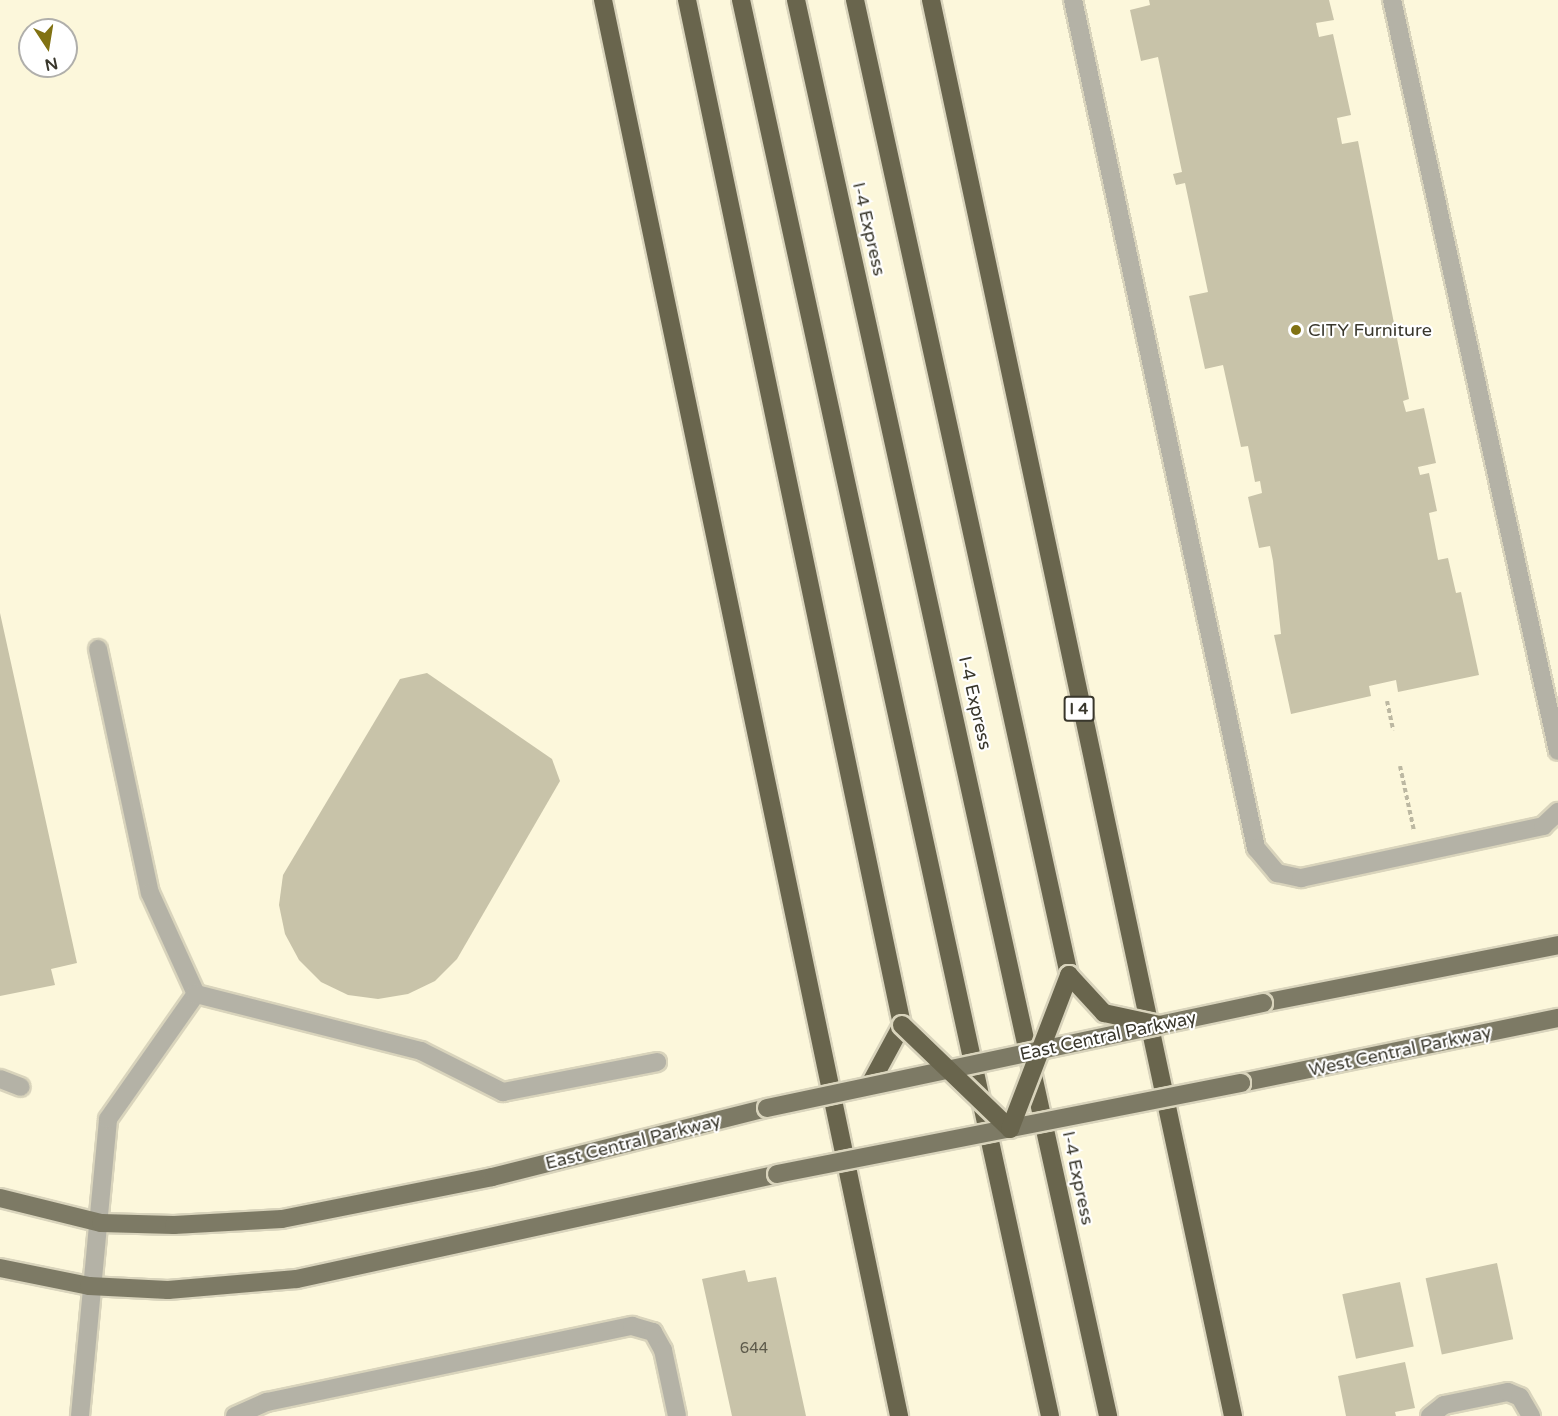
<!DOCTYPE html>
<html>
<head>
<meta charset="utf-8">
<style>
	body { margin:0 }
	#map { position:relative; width:1558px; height:1416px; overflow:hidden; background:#fcf7db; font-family:"Varela Round",sans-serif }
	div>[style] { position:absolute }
	.building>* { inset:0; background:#c8c3a9; transform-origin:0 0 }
	.path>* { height:4px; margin-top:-2px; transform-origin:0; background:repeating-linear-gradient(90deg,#bcb8a2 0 4.5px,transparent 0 7.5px) }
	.roads { filter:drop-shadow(2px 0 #d9d4bc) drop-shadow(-2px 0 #d9d4bc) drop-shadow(0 2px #d9d4bc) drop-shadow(0 -2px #d9d4bc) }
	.minor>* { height:18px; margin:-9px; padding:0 9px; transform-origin:9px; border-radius:9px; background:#b4b2a6 }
	.major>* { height:18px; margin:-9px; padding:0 9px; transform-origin:9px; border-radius:9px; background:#7d7a65 }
	.highway>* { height:18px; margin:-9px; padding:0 9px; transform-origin:9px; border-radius:9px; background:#69654d }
	.bridges { filter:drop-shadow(2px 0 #d9d4bc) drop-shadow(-2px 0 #d9d4bc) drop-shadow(0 2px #d9d4bc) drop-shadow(0 -2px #d9d4bc) }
	.major-bridge>* { height:18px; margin:-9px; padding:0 9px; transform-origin:9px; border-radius:9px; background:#7d7a65 }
	.highway-bridge>* { height:18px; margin:-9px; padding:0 9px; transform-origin:9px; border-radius:9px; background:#69654d }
	.dots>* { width:16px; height:16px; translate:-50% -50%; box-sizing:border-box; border:3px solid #fff; border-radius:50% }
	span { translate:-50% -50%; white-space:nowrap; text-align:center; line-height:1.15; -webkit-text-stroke:4.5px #fff; paint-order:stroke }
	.number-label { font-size:15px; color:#5d5a4b }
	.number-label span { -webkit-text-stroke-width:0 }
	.shield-label span { padding:2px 4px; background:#fff; border:2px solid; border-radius:4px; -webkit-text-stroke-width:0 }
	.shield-label { font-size:16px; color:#39372c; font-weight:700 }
	.street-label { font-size:18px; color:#39372c }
	.poi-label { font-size:18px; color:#39372c }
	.left { translate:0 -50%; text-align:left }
	.north { position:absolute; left:18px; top:18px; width:60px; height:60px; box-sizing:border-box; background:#fff; border:2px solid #b0afab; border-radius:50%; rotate:168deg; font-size:16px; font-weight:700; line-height:24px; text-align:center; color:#39372c }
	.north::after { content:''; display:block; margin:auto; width:21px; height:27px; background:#817213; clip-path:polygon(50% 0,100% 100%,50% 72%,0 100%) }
</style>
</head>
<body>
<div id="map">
	<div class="building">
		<i style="clip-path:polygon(1149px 0,1329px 0,1334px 20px,1316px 23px,1319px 37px,1333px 34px,1351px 115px,1337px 118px,1342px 144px,1358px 141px,1409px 399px,1403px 401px,1406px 412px,1424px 408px,1436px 463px,1418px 467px,1420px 475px,1429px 473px,1437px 511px,1429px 513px,1438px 560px,1448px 558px,1456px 593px,1461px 592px,1479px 675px,1398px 692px,1396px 680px,1369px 686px,1371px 696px,1291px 714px,1274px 635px,1281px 634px,1273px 561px,1270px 546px,1259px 548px,1248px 497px,1262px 493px,1260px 481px,1255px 482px,1248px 446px,1241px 447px,1223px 365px,1205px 369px,1189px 296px,1208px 292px,1185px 183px,1176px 185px,1173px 174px,1182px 172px,1158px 57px,1141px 61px,1130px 10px,1150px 5px)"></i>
		<i style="clip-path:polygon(0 613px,77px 963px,51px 969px,55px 985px,0 996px)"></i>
		<i style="clip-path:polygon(427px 673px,552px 759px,560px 781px,457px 959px,435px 981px,408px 994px,378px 999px,348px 995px,321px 982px,299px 960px,285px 934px,279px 905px,283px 875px,400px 679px)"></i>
		<i style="left:1497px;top:1263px;width:78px;height:73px;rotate:78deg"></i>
		<i style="clip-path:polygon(745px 1270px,748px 1282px,776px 1277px,806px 1416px,732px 1416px,702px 1279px)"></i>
		<i style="left:1400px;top:1282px;width:66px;height:59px;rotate:78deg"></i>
		<i style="clip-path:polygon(1405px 1362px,1415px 1408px,1395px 1412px,1396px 1416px,1346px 1416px,1338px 1376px)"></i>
	</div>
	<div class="path">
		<i style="left:1387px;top:701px;width:30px;rotate:78deg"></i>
		<i style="left:1400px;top:766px;width:66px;rotate:77.8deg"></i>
	</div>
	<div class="roads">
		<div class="minor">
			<i style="left:1073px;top:0;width:868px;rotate:77.82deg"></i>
			<i style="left:1256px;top:848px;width:33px;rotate:50deg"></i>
			<i style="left:1277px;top:873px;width:25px;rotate:12deg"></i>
			<i style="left:1301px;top:878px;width:248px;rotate:-12.1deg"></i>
			<i style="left:1543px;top:826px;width:21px;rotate:-43deg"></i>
			<i style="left:1392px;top:0;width:769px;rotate:77.54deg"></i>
			<i style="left:98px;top:649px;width:249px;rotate:78deg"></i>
			<i style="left:150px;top:893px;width:111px;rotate:65.5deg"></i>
			<i style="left:0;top:1079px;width:22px;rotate:21deg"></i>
			<i style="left:80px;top:1416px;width:298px;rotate:-84.6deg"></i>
			<i style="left:108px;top:1119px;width:153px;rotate:-54.9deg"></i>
			<i style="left:196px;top:994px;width:232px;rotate:14.2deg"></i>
			<i style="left:421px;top:1051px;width:92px;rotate:26.6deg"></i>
			<i style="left:503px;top:1092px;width:157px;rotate:-11deg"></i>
			<i style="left:235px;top:1416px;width:35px;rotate:-24deg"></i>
			<i style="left:267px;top:1402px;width:373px;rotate:-11.8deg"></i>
			<i style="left:632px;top:1326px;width:22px;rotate:16deg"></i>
			<i style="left:653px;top:1332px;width:21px;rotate:61deg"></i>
			<i style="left:663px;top:1350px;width:67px;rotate:78deg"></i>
			<i style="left:1430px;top:1416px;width:18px;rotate:-38deg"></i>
			<i style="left:1444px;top:1405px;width:65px;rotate:-11.5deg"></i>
			<i style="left:1508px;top:1392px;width:13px;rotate:23deg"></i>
			<i style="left:1520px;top:1397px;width:22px;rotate:60deg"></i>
		</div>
		<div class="major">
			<i style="left:1263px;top:1003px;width:301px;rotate:-11.1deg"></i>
			<i style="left:1241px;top:1083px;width:324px;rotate:-11.6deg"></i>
			<i style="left:0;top:1198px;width:104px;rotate:13.9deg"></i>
			<i style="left:101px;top:1223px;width:73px;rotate:1.6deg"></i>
			<i style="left:174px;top:1225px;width:108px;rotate:-3.2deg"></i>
			<i style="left:282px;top:1219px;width:214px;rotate:-11.3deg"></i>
			<i style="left:492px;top:1177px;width:284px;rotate:-14.1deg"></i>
			<i style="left:0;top:1268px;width:91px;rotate:11.4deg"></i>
			<i style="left:89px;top:1286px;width:79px;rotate:2.9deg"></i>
			<i style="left:168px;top:1290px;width:129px;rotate:-4.9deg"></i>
			<i style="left:297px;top:1279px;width:491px;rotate:-12.3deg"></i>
		</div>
		<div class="highway">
			<i style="left:603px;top:0;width:1447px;rotate:78.19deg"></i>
			<i style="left:687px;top:0;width:1047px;rotate:78.15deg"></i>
			<i style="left:902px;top:1025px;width:69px;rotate:118.4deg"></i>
			<i style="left:741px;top:0;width:1449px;rotate:77.69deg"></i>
			<i style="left:796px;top:0;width:1450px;rotate:77.57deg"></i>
			<i style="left:855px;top:0;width:998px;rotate:77.62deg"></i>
			<i style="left:931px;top:0;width:1448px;rotate:77.96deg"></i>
		</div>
	</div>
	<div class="bridges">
		<div class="major-bridge">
			<i style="left:767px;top:1108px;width:507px;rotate:-11.95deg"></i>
			<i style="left:777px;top:1174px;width:473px;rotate:-11.1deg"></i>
		</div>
		<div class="highway-bridge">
			<i style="left:902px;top:1025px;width:150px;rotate:43.9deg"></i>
			<i style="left:1010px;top:1129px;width:165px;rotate:-69deg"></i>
			<i style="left:1069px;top:975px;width:52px;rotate:47.4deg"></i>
			<i style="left:1104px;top:1013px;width:57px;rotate:12.1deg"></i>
		</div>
	</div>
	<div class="dots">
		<i style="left:1296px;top:330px;background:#817213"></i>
	</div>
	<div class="number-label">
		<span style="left:754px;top:1349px">644</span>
	</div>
	<div class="shield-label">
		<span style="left:1079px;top:709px">I 4</span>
	</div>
	<div class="street-label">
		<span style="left:869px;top:229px;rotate:77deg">I-4 Express</span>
		<span style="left:975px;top:703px;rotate:77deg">I-4 Express</span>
		<span style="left:1108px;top:1036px;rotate:-12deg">East Central Parkway</span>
		<span style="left:1400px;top:1051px;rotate:-12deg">West Central Parkway</span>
		<span style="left:633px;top:1142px;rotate:-14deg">East Central Parkway</span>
		<span style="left:1078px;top:1178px;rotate:78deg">I-4 Express</span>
	</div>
	<div class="poi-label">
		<span class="left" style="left:1308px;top:330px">CITY Furniture</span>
	</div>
	<div class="north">N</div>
</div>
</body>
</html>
